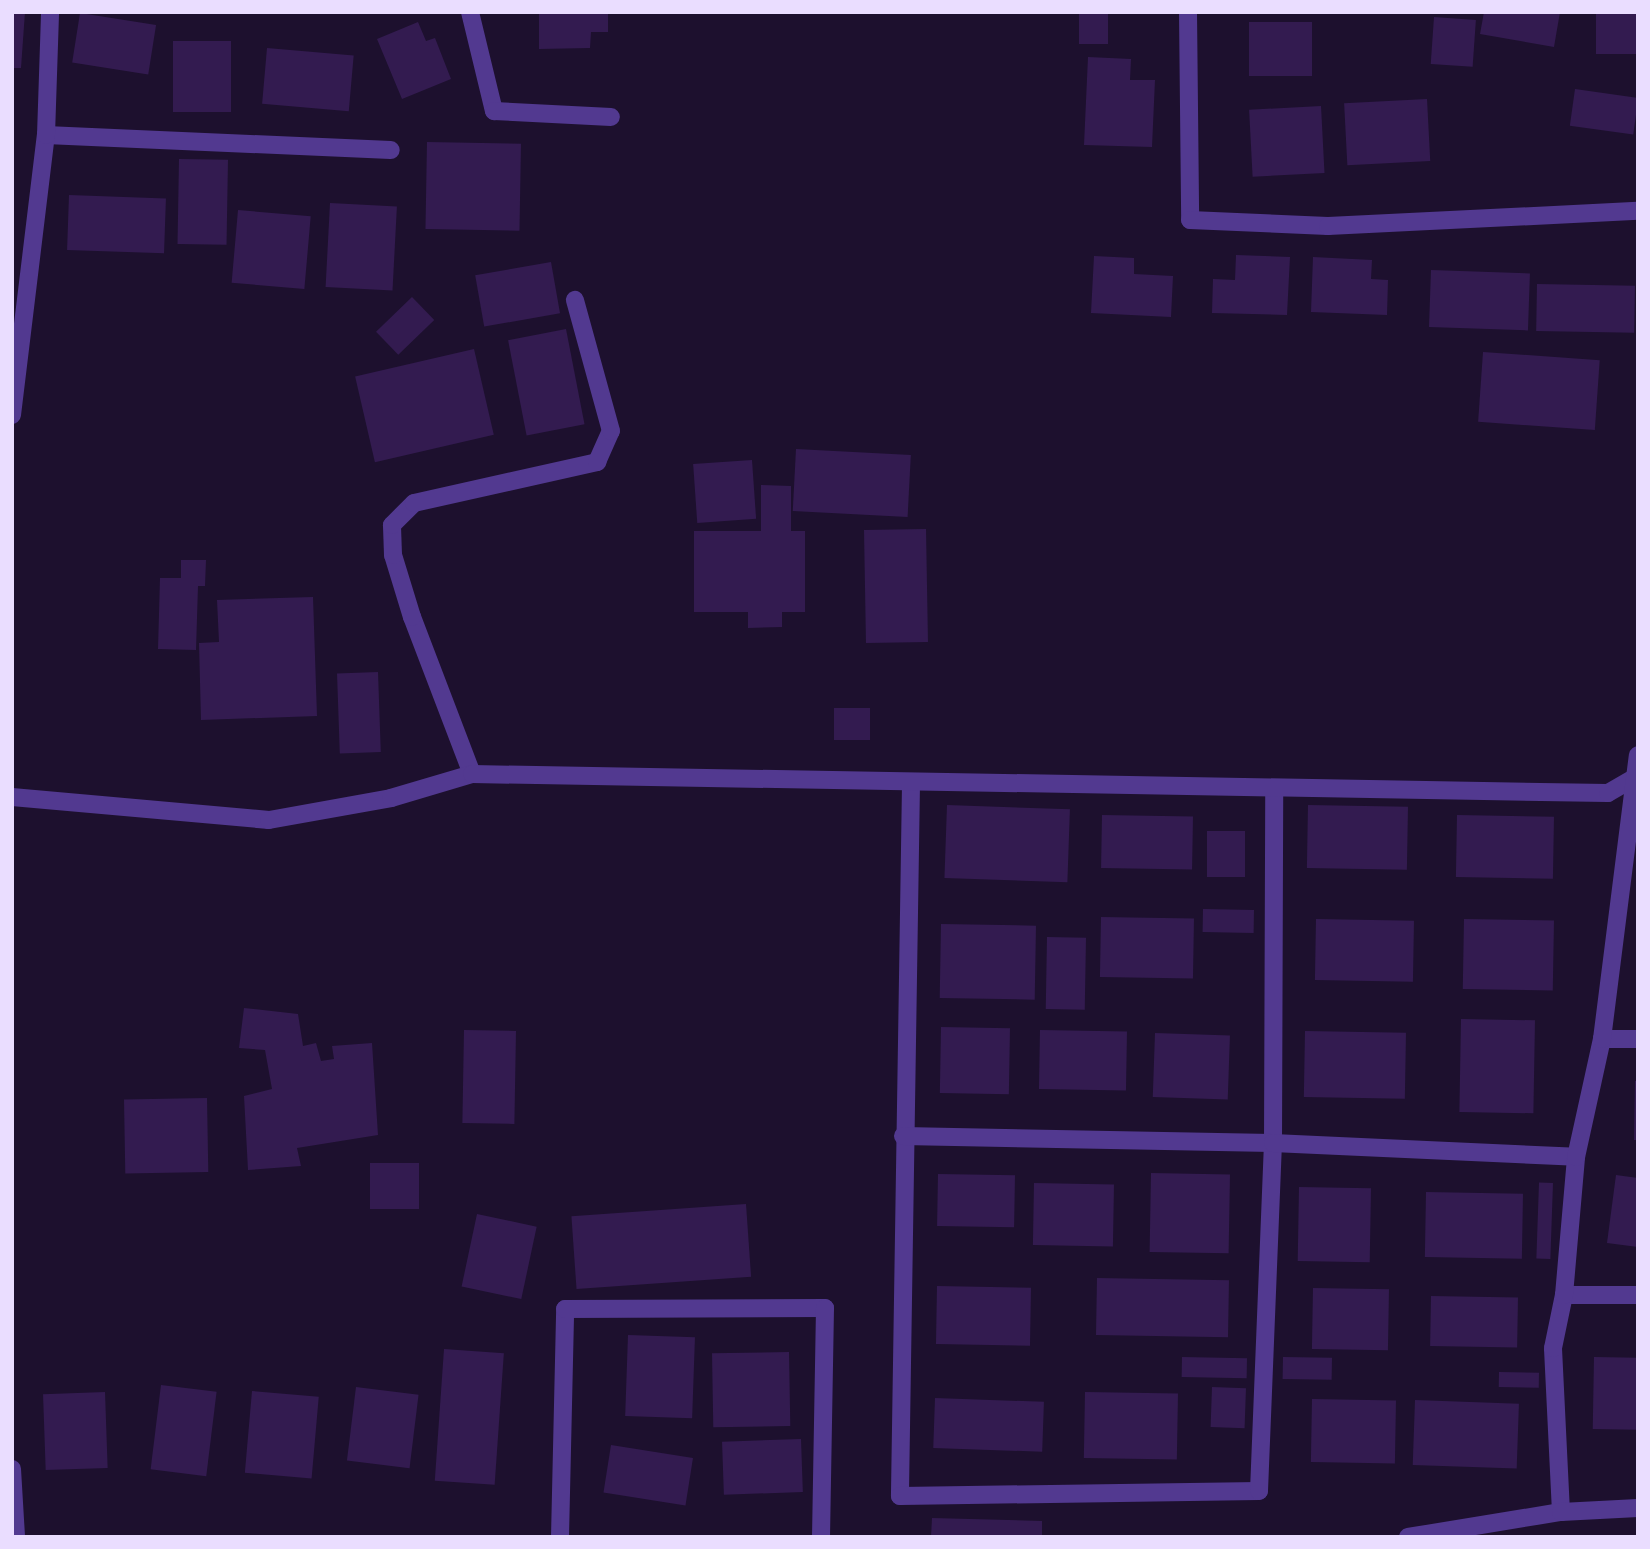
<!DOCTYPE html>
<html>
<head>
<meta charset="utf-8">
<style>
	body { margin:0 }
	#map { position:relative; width:1650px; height:1549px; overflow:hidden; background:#1d102e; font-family:"Sofia Sans Condensed",sans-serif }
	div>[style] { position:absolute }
	.building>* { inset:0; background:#331b50; transform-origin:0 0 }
	.street>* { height:18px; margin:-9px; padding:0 9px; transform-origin:9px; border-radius:9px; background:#523990 }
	span { translate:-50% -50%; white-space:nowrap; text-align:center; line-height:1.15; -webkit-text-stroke:5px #1d102e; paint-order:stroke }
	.frame { position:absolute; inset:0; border:14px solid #eaddff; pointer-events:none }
</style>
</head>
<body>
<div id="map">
	<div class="building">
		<i style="clip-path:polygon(12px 12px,25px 12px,21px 68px,12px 68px)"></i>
		<i style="clip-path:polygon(539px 12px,608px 12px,608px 32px,591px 32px,590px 48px,539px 49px)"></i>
		<i style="left:1079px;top:12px;width:29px;height:32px"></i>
		<i style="clip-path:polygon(1484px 12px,1560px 12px,1554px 47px,1480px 34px)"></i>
		<i style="left:1596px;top:12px;width:40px;height:42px"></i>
		<i style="left:80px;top:13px;width:77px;height:50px;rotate:9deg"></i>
		<i style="left:1434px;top:17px;width:42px;height:47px;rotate:4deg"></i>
		<i style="clip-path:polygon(418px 22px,426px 41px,435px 38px,451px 79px,402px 99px,377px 39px)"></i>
		<i style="left:1249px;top:22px;width:63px;height:54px"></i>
		<i style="left:173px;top:41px;width:58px;height:71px"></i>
		<i style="left:267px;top:48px;width:87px;height:56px;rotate:5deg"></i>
		<i style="clip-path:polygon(1088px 57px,1131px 59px,1130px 80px,1155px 80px,1152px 147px,1084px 145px)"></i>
		<i style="left:1575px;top:89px;width:64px;height:37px;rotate:8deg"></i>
		<i style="left:1427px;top:99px;width:62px;height:83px;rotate:87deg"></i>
		<i style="left:1321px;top:106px;width:67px;height:72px;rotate:87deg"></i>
		<i style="left:427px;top:142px;width:94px;height:87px;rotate:1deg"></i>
		<i style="left:179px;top:159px;width:49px;height:85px;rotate:1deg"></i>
		<i style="left:69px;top:195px;width:97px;height:55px;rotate:2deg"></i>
		<i style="left:330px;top:203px;width:67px;height:84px;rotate:3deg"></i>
		<i style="left:238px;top:210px;width:73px;height:73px;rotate:5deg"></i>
		<i style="clip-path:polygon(1236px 255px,1290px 257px,1287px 315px,1212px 313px,1213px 279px,1235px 280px)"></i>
		<i style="clip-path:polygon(1094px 256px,1134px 258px,1134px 274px,1173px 276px,1171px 317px,1091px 313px)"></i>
		<i style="clip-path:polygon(1313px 257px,1372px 260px,1371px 279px,1388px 280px,1387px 315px,1311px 312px)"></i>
		<i style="left:551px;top:262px;width:52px;height:77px;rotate:80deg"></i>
		<i style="left:1431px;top:270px;width:99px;height:57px;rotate:2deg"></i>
		<i style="left:1537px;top:284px;width:98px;height:47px;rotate:1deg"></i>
		<i style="left:412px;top:297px;width:32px;height:50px;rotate:46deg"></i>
		<i style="left:566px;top:329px;width:97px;height:59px;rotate:79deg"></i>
		<i style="left:474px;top:349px;width:88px;height:122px;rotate:77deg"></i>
		<i style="left:1483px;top:352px;width:117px;height:70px;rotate:4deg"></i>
		<i style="left:796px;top:449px;width:115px;height:62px;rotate:3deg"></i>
		<i style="left:752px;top:460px;width:59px;height:59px;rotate:86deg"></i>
		<i style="clip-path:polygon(761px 485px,791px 486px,791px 531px,805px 531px,805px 612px,782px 612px,782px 627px,748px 628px,748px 612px,694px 612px,694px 531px,761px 531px)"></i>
		<i style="left:926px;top:529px;width:113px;height:62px;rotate:89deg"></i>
		<i style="clip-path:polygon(181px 560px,206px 560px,205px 586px,198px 586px,196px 650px,158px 649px,160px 578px,181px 578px)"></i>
		<i style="clip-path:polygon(313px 597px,317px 716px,201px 720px,199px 643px,219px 642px,217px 600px)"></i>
		<i style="left:378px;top:672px;width:80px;height:41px;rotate:88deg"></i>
		<i style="left:870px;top:708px;width:32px;height:36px;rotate:90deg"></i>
		<i style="left:947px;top:805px;width:123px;height:73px;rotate:2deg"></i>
		<i style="left:1308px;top:805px;width:100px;height:63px;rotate:1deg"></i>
		<i style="left:1102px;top:815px;width:91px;height:53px;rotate:1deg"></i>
		<i style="left:1457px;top:815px;width:97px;height:62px;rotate:1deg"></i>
		<i style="left:1207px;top:831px;width:38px;height:46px"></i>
		<i style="left:1203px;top:909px;width:51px;height:23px;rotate:1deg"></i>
		<i style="left:1101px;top:917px;width:93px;height:60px;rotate:1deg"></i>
		<i style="left:1316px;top:919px;width:98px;height:61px;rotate:1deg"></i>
		<i style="left:1464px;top:919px;width:90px;height:70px;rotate:1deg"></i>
		<i style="left:941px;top:924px;width:95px;height:74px;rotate:1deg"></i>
		<i style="left:1047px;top:937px;width:39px;height:72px;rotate:1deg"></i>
		<i style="clip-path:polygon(244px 1008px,298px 1014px,303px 1046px,316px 1043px,321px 1061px,334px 1059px,332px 1046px,372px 1043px,378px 1135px,297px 1148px,301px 1166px,248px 1170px,244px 1096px,272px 1089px,265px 1050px,239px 1048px)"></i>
		<i style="left:1461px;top:1019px;width:74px;height:93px;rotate:1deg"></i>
		<i style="left:941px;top:1027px;width:69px;height:66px;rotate:1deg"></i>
		<i style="left:464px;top:1030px;width:52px;height:93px;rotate:1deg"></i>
		<i style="left:1040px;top:1030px;width:87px;height:59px;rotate:1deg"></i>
		<i style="left:1305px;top:1031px;width:101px;height:66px;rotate:1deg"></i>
		<i style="left:1155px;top:1033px;width:75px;height:64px;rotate:2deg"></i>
		<i style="clip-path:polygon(1635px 1081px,1638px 1081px,1638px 1140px,1634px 1140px)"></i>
		<i style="left:207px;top:1098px;width:74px;height:83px;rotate:89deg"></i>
		<i style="left:419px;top:1163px;width:46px;height:49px;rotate:90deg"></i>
		<i style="left:1151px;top:1173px;width:79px;height:79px;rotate:1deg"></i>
		<i style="left:938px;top:1174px;width:77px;height:52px;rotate:1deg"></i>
		<i style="clip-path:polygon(1616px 1175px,1638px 1178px,1638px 1247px,1607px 1243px)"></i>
		<i style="left:1034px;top:1183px;width:80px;height:62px;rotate:1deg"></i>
		<i style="left:1553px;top:1183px;width:76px;height:14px;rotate:92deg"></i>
		<i style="left:1299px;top:1187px;width:72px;height:74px;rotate:1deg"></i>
		<i style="left:1426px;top:1192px;width:97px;height:65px;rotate:1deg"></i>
		<i style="left:746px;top:1204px;width:73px;height:175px;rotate:86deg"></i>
		<i style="left:477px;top:1214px;width:61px;height:74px;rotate:12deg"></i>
		<i style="left:1097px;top:1278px;width:132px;height:57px;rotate:1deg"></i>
		<i style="left:937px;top:1286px;width:94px;height:58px;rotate:1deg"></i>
		<i style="left:1313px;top:1288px;width:76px;height:61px;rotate:1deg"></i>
		<i style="left:1431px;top:1296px;width:87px;height:50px;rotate:1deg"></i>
		<i style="left:628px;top:1335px;width:67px;height:81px;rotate:2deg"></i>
		<i style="left:444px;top:1349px;width:60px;height:132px;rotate:4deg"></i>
		<i style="left:789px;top:1352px;width:74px;height:77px;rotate:89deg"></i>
		<i style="left:1182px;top:1357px;width:65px;height:20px;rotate:1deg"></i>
		<i style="left:1283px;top:1357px;width:49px;height:22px;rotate:1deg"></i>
		<i style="left:1594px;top:1357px;width:44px;height:72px;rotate:1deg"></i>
		<i style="left:1499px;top:1372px;width:40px;height:15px;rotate:1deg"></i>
		<i style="left:161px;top:1385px;width:56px;height:85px;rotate:7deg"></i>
		<i style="left:356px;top:1387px;width:63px;height:74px;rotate:7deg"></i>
		<i style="left:1212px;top:1387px;width:34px;height:40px;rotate:2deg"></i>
		<i style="left:252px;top:1391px;width:67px;height:82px;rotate:5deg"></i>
		<i style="left:105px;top:1392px;width:76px;height:62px;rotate:88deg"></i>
		<i style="left:1085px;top:1392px;width:93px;height:66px;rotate:1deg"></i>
		<i style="left:935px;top:1398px;width:109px;height:50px;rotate:2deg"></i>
		<i style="left:1312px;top:1399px;width:84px;height:63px;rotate:1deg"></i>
		<i style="left:1415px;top:1400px;width:104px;height:65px;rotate:2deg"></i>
		<i style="left:801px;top:1439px;width:53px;height:79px;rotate:88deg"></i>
		<i style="left:611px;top:1445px;width:83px;height:48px;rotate:9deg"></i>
		<i style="clip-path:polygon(932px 1518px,1042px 1521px,1042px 1537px,931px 1537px)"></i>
	</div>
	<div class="street">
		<i style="left:470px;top:12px;width:102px;rotate:76.4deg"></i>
		<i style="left:494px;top:111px;width:117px;rotate:2.9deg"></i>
		<i style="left:1188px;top:12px;width:208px;rotate:89.4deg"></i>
		<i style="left:1190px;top:220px;width:138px;rotate:2.5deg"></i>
		<i style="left:1328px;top:226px;width:310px;rotate:-2.8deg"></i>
		<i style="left:46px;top:135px;width:345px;rotate:2.5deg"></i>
		<i style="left:12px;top:415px;width:282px;rotate:-83.1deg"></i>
		<i style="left:46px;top:135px;width:123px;rotate:-88.1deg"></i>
		<i style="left:472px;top:774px;width:168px;rotate:-110.9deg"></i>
		<i style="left:412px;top:617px;width:65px;rotate:-107deg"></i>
		<i style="left:393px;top:555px;width:30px;rotate:-92deg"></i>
		<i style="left:392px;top:525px;width:31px;rotate:-45deg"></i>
		<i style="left:414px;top:503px;width:188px;rotate:-12.6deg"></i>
		<i style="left:597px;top:462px;width:34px;rotate:-66deg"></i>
		<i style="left:611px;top:431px;width:136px;rotate:-105.4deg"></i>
		<i style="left:911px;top:784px;width:712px;rotate:90.89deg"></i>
		<i style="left:900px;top:1496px;width:359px;rotate:-0.8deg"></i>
		<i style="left:1259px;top:1491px;width:348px;rotate:-87.7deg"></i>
		<i style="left:1273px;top:1143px;width:355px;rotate:-89.8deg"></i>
		<i style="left:12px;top:797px;width:258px;rotate:5.1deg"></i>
		<i style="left:269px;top:820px;width:124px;rotate:-10.2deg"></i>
		<i style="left:391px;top:798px;width:84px;rotate:-16.5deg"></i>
		<i style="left:472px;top:774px;width:1136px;rotate:0.96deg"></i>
		<i style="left:1608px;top:793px;width:34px;rotate:-30deg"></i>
		<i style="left:1602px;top:1039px;width:36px"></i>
		<i style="left:903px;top:1136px;width:370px;rotate:1.1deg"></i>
		<i style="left:1273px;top:1143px;width:303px;rotate:2.6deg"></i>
		<i style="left:1564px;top:1295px;width:74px"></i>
		<i style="left:12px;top:1469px;width:68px;rotate:86.6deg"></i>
		<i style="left:1561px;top:1512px;width:164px;rotate:-92.8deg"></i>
		<i style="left:1553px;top:1348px;width:54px;rotate:-78.3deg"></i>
		<i style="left:1564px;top:1295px;width:139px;rotate:-85deg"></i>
		<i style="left:1576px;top:1157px;width:121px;rotate:-77.6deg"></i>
		<i style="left:1602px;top:1039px;width:286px;rotate:-82.8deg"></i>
		<i style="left:560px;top:1537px;width:228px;rotate:-88.7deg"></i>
		<i style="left:565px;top:1309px;width:260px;rotate:-0.2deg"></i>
		<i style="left:825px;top:1308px;width:229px;rotate:91deg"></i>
		<i style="left:1408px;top:1537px;width:155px;rotate:-9.3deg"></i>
		<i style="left:1561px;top:1512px;width:77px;rotate:-3deg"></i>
	</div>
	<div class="frame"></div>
</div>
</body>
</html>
